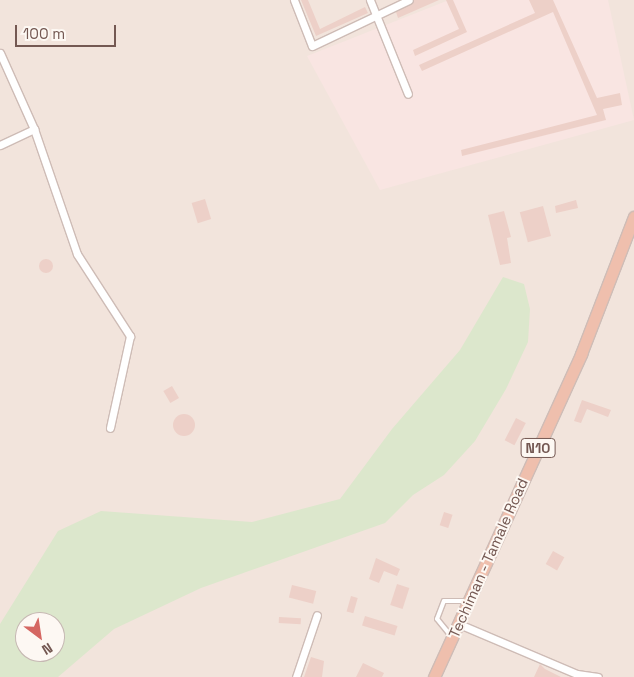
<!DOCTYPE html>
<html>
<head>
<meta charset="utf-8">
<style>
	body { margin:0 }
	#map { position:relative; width:634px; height:677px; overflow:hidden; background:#fbf3ed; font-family:"Space Grotesk",sans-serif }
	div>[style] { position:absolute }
	.residential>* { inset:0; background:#f2e4dc }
	.commercial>* { inset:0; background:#f9e5e2 }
	.green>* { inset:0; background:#dce7cc }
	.building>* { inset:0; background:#edd0c8; transform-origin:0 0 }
	.round { border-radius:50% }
	.roads { filter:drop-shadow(1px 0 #cebcb6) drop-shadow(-1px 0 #cebcb6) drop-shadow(0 1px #cebcb6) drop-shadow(0 -1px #cebcb6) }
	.service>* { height:4px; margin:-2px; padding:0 2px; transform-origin:2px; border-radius:2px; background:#fff }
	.minor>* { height:7px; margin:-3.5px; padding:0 3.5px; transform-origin:3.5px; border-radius:3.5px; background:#fff }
	.trunk>* { height:11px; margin:-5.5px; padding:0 5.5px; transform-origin:5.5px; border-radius:5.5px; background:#efbfad }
	span { translate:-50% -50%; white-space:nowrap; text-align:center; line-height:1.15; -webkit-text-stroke:4px #fdf8f3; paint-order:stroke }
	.shield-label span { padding:1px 4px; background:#fdf8f3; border:1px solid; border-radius:4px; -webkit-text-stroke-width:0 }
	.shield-label { font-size:14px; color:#745852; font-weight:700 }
	.street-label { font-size:15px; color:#745852 }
	.north { position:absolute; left:15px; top:612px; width:50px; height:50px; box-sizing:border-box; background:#fdf8f3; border:1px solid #c6b8b3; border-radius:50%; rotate:149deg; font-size:14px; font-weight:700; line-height:20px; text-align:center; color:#745852 }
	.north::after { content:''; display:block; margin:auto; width:18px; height:22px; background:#d56762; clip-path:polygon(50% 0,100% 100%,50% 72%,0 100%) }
	.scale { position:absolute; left:15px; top:25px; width:101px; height:22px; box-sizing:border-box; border:2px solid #745852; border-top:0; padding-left:6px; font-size:15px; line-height:18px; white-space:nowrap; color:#745852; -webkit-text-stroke:4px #fdf8f3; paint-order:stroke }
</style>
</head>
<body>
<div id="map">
	<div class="residential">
		<i style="clip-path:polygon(evenodd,0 0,634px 0,634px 677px,0 677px,0 0,25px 622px,55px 622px,55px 652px,25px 652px,25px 622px)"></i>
	</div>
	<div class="commercial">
		<i style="clip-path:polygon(449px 0,608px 0,634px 120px,380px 190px,307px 56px)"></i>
	</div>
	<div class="green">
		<i style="clip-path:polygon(evenodd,503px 277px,524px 284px,530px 309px,528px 342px,506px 389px,475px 441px,444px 475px,413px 495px,385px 523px,201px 588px,114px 629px,58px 677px,0 677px,0 624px,58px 531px,101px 511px,252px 522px,340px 499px,392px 429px,460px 350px,503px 277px,25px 622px,55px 622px,55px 652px,25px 652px,25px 622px)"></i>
	</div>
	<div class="building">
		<i style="clip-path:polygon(301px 0,308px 0,320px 29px,365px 7px,368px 13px,316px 36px)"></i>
		<i style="clip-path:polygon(414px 0,439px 0,398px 18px,396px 12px)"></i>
		<i style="clip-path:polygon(446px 0,453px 0,467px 32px,415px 56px,413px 50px,459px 29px)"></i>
		<i style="clip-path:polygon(529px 0,553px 0,597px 98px,620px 93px,622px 105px,603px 109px,606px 120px,462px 156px,461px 150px,597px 115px,553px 12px,422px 71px,419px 65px,535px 13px)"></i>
		<i style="left:205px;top:199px;width:21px;height:14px;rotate:73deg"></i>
		<i style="clip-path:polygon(576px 200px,578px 208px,556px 213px,555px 206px)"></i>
		<i style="left:543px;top:206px;width:31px;height:24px;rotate:75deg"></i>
		<i style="clip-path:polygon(504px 211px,511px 237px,507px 238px,511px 263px,500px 265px,488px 215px)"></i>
		<i class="round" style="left:39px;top:259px;width:14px;height:14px"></i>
		<i style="left:172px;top:386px;width:14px;height:10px;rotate:60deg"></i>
		<i style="clip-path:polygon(582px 400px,611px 410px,608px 417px,587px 409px,581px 423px,574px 421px)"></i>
		<i class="round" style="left:173px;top:414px;width:22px;height:22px"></i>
		<i style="left:516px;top:418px;width:11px;height:25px;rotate:27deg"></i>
		<i style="left:444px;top:512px;width:9px;height:14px;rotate:18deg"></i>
		<i style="left:553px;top:551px;width:13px;height:15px;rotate:29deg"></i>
		<i style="clip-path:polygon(376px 558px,400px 569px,397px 576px,384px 571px,379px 583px,369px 579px)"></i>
		<i style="left:397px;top:584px;width:13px;height:22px;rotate:18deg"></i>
		<i style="left:292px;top:585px;width:25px;height:13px;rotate:14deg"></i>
		<i style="left:351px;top:596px;width:7px;height:16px;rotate:16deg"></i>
		<i style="left:365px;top:616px;width:34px;height:10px;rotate:17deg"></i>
		<i style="left:279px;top:617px;width:22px;height:6px;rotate:3deg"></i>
		<i style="clip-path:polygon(311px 657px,324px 661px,322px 677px,304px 677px)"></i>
		<i style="clip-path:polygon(363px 663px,384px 673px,382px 677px,356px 677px)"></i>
		<i style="clip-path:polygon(540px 664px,545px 669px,561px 677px,534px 677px)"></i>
	</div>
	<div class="roads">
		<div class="service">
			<i style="left:451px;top:636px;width:22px;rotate:-129deg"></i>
			<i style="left:437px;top:619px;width:19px;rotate:-69deg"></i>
			<i style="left:444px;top:601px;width:23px"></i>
		</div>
		<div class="minor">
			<i style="left:294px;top:0;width:49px;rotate:68.6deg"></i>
			<i style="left:312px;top:46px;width:107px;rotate:-25.4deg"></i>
			<i style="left:370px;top:0;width:101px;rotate:68deg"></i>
			<i style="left:0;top:53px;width:83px;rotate:65.9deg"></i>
			<i style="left:34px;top:129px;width:132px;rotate:71deg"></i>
			<i style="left:77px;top:254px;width:98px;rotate:57.1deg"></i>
			<i style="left:130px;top:336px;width:94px;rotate:102.3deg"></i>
			<i style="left:0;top:145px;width:38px;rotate:-25deg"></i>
			<i style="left:459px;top:624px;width:128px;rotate:23deg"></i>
			<i style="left:577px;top:674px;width:21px;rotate:8deg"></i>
			<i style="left:296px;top:677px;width:65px;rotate:-71.3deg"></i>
		</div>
		<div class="trunk">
			<i style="left:434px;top:677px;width:355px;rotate:-65.5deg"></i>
			<i style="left:581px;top:354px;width:147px;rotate:-68.9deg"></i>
		</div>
	</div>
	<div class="shield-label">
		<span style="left:538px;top:448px">N10</span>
	</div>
	<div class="street-label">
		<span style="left:488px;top:558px;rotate:-66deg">Techiman - Tamale Road</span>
	</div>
	<div class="north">N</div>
	<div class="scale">100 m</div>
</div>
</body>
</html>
